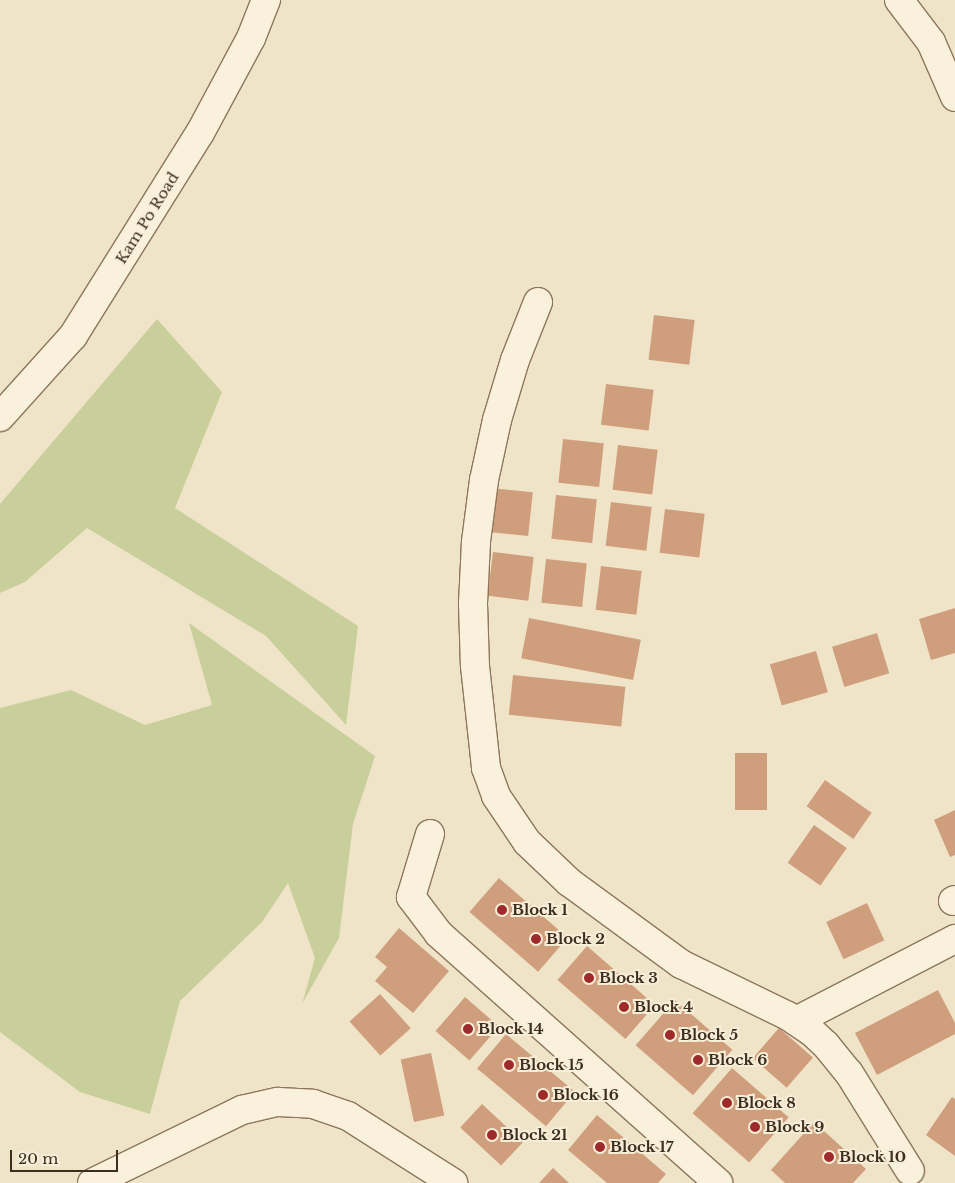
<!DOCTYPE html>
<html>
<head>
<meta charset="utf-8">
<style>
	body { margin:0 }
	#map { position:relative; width:955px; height:1183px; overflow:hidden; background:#f0e4c8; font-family:"Libre Baskerville",serif }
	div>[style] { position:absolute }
	.green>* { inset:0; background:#c9cf9b }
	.building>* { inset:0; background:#cf9f7d; transform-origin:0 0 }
	.roads { filter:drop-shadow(1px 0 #8d765c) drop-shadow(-1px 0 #8d765c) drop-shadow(0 1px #8d765c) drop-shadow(0 -1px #8d765c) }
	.minor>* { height:28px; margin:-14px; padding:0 14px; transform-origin:14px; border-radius:14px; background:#faf1dc }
	.dots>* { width:14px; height:14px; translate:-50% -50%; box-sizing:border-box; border:2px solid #f7eed8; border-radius:50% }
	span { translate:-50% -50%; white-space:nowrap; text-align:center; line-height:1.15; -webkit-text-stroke:4px #f7eed8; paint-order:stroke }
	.street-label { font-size:15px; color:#3d2e20 }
	.poi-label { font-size:15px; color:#3d2e20; font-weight:700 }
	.left { translate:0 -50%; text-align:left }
	.scale { position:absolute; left:10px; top:1150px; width:108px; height:22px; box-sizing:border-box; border:2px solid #3d2e20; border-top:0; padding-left:6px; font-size:15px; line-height:18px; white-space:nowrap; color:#3d2e20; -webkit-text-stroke:4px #f7eed8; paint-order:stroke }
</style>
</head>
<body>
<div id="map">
	<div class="green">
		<i style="clip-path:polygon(157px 319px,222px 392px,175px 508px,358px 626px,346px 725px,266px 636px,87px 528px,25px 582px,0 593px,0 504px)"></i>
		<i style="clip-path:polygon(189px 623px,375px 756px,353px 824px,339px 938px,302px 1004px,315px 958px,288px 883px,262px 922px,180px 1001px,150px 1114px,80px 1092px,0 1032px,0 708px,71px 690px,145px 725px,212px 705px)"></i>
	</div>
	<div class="building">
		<i style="left:654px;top:315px;width:41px;height:45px;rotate:7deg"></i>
		<i style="left:606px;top:384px;width:48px;height:41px;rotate:7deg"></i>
		<i style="left:563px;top:439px;width:41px;height:44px;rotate:6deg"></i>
		<i style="left:618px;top:445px;width:40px;height:45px;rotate:7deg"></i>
		<i style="left:492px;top:488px;width:41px;height:44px;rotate:6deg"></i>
		<i style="left:556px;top:495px;width:41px;height:44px;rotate:6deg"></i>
		<i style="left:611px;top:502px;width:41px;height:44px;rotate:7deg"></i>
		<i style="left:665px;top:509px;width:40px;height:44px;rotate:7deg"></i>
		<i style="left:493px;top:552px;width:41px;height:44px;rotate:7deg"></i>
		<i style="left:546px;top:559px;width:41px;height:44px;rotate:6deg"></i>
		<i style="left:601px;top:566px;width:41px;height:44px;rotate:7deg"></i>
		<i style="clip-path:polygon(955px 608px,955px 653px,931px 660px,919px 619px)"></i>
		<i style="left:529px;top:618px;width:114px;height:41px;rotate:11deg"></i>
		<i style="left:877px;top:633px;width:42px;height:47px;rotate:73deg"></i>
		<i style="left:816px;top:651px;width:43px;height:48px;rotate:74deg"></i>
		<i style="left:513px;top:675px;width:113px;height:40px;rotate:6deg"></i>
		<i style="left:735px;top:753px;width:32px;height:57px"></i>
		<i style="left:825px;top:780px;width:57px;height:32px;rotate:35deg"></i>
		<i style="clip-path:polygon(955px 810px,955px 855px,950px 857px,934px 820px)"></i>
		<i style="left:814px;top:825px;width:40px;height:46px;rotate:35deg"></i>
		<i style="left:499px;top:878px;width:91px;height:45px;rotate:41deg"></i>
		<i style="left:867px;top:903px;width:41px;height:45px;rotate:65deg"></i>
		<i style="clip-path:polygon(399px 928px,449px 971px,413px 1013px,375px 981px,387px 967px,375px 957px)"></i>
		<i style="left:587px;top:946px;width:90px;height:45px;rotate:41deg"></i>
		<i style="clip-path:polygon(938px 990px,955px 1023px,955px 1034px,877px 1075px,855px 1033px)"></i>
		<i style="left:380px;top:994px;width:46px;height:41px;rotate:48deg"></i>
		<i style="left:465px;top:997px;width:45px;height:45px;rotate:41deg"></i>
		<i style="left:675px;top:1000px;width:76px;height:60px;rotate:41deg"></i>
		<i style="left:779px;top:1028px;width:45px;height:40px;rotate:41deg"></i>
		<i style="left:506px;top:1034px;width:90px;height:45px;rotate:40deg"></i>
		<i style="left:431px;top:1053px;width:64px;height:31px;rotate:78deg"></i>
		<i style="left:732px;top:1068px;width:75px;height:60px;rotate:41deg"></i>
		<i style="clip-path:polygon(952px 1097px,955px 1099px,955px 1156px,926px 1135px)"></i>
		<i style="left:482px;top:1104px;width:56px;height:32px;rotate:43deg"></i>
		<i style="clip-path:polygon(597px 1115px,666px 1174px,658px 1183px,607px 1183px,568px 1150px)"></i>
		<i style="clip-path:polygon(814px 1122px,866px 1169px,853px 1183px,785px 1183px,771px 1170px)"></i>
		<i style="clip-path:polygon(553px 1168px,569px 1183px,539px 1183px)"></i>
	</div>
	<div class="roads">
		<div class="minor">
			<i style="left:899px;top:0;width:53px;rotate:52.7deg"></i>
			<i style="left:931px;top:42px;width:60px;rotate:66.4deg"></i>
			<i style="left:538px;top:302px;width:62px;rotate:111.6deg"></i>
			<i style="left:515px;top:360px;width:63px;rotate:106.7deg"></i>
			<i style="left:497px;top:420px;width:61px;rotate:102.2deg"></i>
			<i style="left:484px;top:480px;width:63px;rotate:97.4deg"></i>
			<i style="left:476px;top:542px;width:62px;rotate:92.8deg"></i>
			<i style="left:473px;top:604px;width:62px;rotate:88.2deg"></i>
			<i style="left:475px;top:666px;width:103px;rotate:83.8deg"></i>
			<i style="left:486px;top:768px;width:30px;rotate:70deg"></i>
			<i style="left:496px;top:796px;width:55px;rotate:56deg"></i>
			<i style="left:527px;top:842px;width:58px;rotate:43.6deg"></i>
			<i style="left:569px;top:882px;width:139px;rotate:36.2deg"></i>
			<i style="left:681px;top:964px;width:119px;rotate:25.9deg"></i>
			<i style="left:788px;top:1016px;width:29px;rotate:34deg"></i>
			<i style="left:812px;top:1032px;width:19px;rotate:43deg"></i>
			<i style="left:826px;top:1045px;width:36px;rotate:51deg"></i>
			<i style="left:849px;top:1073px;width:115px;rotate:58.1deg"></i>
			<i style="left:0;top:417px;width:109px;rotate:-48deg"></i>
			<i style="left:73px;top:336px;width:239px;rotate:-58deg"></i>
			<i style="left:200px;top:133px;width:108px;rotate:-61.8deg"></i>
			<i style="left:251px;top:38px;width:41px;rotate:-68.5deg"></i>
			<i style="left:430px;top:834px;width:66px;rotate:106.8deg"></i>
			<i style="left:411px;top:897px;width:46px;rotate:52.9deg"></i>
			<i style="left:439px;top:934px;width:374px;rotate:41.7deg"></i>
			<i style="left:953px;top:901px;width:2px;rotate:-27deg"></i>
			<i style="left:796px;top:1021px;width:179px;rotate:-27.3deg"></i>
			<i style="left:92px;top:1183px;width:167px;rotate:-26deg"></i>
			<i style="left:242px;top:1110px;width:37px;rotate:-13deg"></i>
			<i style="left:278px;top:1102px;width:35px;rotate:3deg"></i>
			<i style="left:313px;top:1104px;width:37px;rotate:19deg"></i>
			<i style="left:348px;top:1116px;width:125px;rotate:32.5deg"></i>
		</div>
	</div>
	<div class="dots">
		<i style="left:502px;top:910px;background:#9e2a2b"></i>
		<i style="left:536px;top:939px;background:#9e2a2b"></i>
		<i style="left:589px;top:978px;background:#9e2a2b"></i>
		<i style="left:624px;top:1007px;background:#9e2a2b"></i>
		<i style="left:468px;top:1029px;background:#9e2a2b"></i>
		<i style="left:670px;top:1035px;background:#9e2a2b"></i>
		<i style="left:698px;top:1060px;background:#9e2a2b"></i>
		<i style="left:509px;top:1065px;background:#9e2a2b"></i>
		<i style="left:543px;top:1095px;background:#9e2a2b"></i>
		<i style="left:727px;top:1103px;background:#9e2a2b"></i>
		<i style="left:755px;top:1127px;background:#9e2a2b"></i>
		<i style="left:492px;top:1135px;background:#9e2a2b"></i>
		<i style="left:600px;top:1147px;background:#9e2a2b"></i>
		<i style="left:829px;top:1157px;background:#9e2a2b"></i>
	</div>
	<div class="street-label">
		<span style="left:147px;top:218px;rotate:-58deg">Kam Po Road</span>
	</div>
	<div class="poi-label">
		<span class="left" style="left:512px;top:910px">Block 1</span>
		<span class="left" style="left:546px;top:939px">Block 2</span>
		<span class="left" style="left:599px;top:978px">Block 3</span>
		<span class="left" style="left:634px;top:1007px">Block 4</span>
		<span class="left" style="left:478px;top:1029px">Block 14</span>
		<span class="left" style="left:680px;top:1035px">Block 5</span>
		<span class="left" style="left:708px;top:1060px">Block 6</span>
		<span class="left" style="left:519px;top:1065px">Block 15</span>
		<span class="left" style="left:553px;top:1095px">Block 16</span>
		<span class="left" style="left:737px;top:1103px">Block 8</span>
		<span class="left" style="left:765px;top:1127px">Block 9</span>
		<span class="left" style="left:502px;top:1135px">Block 21</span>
		<span class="left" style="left:610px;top:1147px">Block 17</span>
		<span class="left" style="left:839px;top:1157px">Block 10</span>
	</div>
	<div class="scale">20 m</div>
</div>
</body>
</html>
